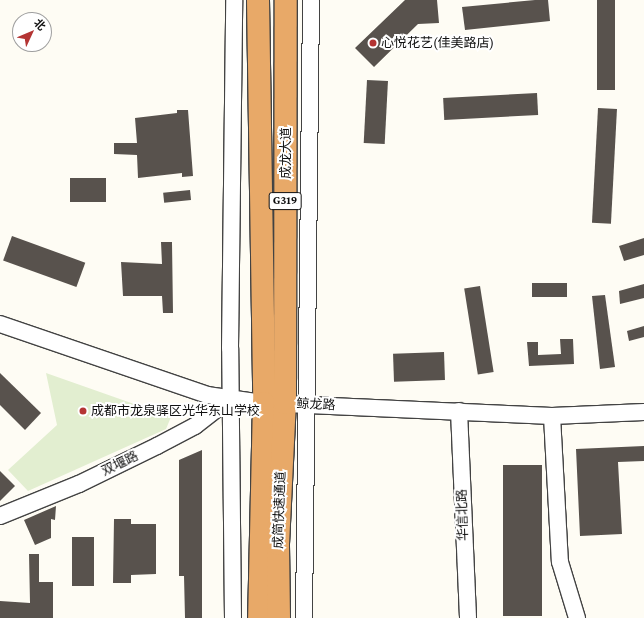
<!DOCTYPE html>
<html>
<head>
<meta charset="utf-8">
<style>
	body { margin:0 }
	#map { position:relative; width:644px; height:618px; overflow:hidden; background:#fefcf4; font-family:"Crimson Pro","Noto Sans SC",serif }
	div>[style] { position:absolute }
	.pitch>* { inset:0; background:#e2eed0 }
	.building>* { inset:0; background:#58524d; transform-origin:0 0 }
	.roads { filter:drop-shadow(1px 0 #434343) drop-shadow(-1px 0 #434343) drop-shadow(0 1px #434343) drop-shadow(0 -1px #434343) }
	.minor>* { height:16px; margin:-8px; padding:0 8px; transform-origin:8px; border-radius:8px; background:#fff }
	.highway>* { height:22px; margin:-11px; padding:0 11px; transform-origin:11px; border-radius:11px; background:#e8a968 }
	.dots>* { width:11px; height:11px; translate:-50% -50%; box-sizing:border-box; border:2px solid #fff; border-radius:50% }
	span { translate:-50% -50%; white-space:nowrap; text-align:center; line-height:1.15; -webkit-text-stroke:4px #fff; paint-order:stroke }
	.shield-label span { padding:1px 3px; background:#fff; border:1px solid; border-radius:3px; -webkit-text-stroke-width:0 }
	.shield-label { font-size:12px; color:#101010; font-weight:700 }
	.poi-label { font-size:13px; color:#101010 }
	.left { translate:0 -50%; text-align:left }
	.street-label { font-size:13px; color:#101010 }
	.north { position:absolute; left:12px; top:12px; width:40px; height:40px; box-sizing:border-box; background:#fff; border:1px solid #9f9f9f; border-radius:50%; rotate:46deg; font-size:11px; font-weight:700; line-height:16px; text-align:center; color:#101010 }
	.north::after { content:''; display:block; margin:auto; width:14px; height:18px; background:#b43433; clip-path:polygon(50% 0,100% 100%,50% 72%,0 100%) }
</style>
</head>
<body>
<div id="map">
	<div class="pitch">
		<i style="clip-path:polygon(46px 373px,171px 417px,166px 429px,28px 491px,8px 470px,57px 425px)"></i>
	</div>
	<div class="building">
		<i style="clip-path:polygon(405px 0,437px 0,439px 23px,418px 24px,374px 67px,355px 48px)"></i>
		<i style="clip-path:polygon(535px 0,548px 0,550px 21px,465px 30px,462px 7px)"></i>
		<i style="left:597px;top:0;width:18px;height:90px"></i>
		<i style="left:367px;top:80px;width:21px;height:63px;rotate:3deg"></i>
		<i style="left:537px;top:93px;width:22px;height:94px;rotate:87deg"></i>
		<i style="left:598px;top:108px;width:19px;height:115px;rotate:3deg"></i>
		<i style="clip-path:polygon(177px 110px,188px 110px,193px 176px,182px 177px,182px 173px,138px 178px,137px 155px,114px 154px,114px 143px,137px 143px,135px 118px,177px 113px)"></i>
		<i style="left:70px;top:178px;width:36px;height:24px"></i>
		<i style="left:190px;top:190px;width:10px;height:27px;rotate:84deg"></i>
		<i style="left:12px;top:236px;width:78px;height:26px;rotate:20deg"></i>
		<i style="clip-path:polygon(644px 238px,644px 255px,624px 261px,619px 246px)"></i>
		<i style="clip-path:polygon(161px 242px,172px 242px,173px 313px,163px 313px,162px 296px,123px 296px,121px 262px,162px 264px)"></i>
		<i style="left:567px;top:283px;width:14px;height:35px;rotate:90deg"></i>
		<i style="clip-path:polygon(644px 284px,644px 298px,620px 304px,619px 291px)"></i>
		<i style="left:480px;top:286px;width:87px;height:16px;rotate:81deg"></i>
		<i style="clip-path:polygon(605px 295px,615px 367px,600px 369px,592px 296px)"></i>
		<i style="clip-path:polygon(644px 326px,644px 337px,629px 341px,627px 331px)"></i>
		<i style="clip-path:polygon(560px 339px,573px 339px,574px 364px,529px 366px,527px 342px,538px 342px,538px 355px,561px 354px)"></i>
		<i style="left:444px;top:352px;width:28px;height:51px;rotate:88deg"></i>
		<i style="clip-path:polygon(0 373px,41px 413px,25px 430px,0 405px)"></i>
		<i style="clip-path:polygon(644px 446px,644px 461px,618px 462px,622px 534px,580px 536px,576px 449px)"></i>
		<i style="clip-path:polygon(202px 450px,202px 618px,185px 618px,184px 576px,179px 576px,179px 460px)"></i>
		<i style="left:503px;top:465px;width:39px;height:151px"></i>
		<i style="clip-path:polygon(0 471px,15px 486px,0 501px)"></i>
		<i style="clip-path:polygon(56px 506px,55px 520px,51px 519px,51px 538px,35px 545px,24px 520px)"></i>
		<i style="clip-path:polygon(114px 519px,131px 519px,131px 524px,156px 524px,156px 574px,131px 575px,131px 583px,113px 583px)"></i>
		<i style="left:72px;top:537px;width:22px;height:49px"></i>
		<i style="clip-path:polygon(29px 554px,39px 554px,39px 582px,53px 582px,53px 618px,0 618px,0 601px,30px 603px)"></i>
	</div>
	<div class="roads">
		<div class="minor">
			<i style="left:0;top:324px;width:219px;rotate:18.9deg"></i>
			<i style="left:207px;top:395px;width:58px;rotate:8deg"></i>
			<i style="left:264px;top:403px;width:288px;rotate:2.6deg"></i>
			<i style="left:552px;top:416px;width:92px;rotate:-2.5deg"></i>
			<i style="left:459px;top:411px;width:207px;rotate:87.5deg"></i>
			<i style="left:552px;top:416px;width:146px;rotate:86.9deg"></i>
			<i style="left:560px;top:562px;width:59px;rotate:73.1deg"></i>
			<i style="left:0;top:516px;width:85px;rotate:-22.1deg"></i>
			<i style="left:79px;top:484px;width:87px;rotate:-26deg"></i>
			<i style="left:157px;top:446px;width:43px;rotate:-27.8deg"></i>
			<i style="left:195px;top:426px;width:46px;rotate:-37.9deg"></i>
			<i style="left:233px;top:618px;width:270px;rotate:-90.6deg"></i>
			<i style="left:230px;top:348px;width:348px;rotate:-89.3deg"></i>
			<i style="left:304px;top:618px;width:618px;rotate:-89.35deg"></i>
		</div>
		<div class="highway">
			<i style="left:258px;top:0;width:403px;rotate:89.1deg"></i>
			<i style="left:264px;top:403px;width:215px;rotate:91.3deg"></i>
			<i style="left:279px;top:618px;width:74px;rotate:-90.8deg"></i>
			<i style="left:278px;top:544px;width:141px;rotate:-87.2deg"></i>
			<i style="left:285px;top:403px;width:403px;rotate:-89.9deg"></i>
		</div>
	</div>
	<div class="dots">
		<i style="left:373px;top:43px;background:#b43433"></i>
		<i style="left:83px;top:411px;background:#b43433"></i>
	</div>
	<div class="shield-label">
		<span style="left:285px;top:201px">G319</span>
	</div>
	<div class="poi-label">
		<span class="left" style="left:381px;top:43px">心悦花艺(佳美路店)</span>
		<span class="left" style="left:91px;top:411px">成都市龙泉驿区光华东山学校</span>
	</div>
	<div class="street-label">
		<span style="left:286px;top:153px;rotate:-90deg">成龙大道</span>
		<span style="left:316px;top:405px;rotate:3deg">鲸龙路</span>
		<span style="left:120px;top:464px;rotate:-26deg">双堰路</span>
		<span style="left:280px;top:510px;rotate:-88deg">成简快速通道</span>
		<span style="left:463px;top:515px;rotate:-92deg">华信北路</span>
	</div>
	<div class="north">北</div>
</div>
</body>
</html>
